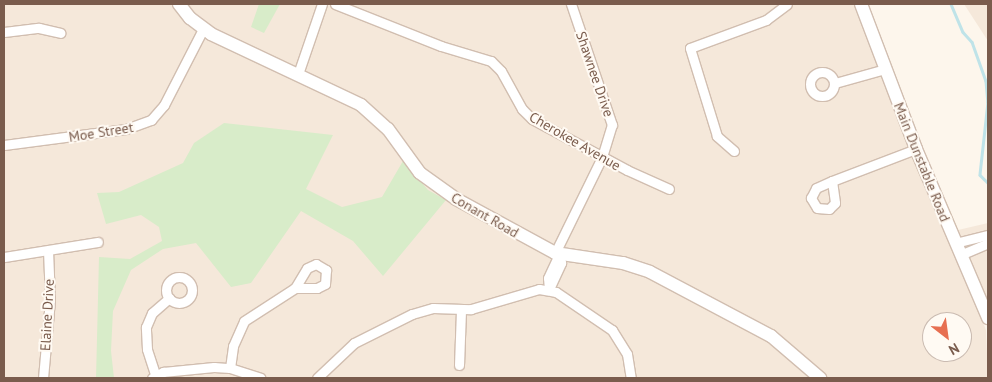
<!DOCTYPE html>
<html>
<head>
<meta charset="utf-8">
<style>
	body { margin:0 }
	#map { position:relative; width:992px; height:382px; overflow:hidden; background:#fdf6ec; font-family:"PT Sans",sans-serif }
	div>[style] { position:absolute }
	.residential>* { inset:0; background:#f5e8da }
	.green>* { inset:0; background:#d8ecc9 }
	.stream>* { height:2.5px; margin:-1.25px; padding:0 1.25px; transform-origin:1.25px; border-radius:1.25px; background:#bfe3e8 }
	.roads { filter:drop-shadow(1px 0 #d1beb0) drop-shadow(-1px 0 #d1beb0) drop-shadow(0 1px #d1beb0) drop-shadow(0 -1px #d1beb0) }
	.street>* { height:9px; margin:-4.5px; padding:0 4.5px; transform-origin:4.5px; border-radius:4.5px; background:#fff }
	.street>.ring { margin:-4.5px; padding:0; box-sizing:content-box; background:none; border:9px solid #fff; border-radius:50% }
	.secondary>* { height:12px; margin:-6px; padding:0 6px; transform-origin:6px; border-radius:6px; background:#fff }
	span { translate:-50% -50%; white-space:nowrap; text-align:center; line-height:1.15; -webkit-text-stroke:4px #fffaf3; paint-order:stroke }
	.street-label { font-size:14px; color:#7a5c4d }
	.frame { position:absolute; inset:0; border:5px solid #7a5c4d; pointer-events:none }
	.north { position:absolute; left:922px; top:312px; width:50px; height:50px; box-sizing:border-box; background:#fffaf3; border:1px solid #cabbb1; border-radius:50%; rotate:150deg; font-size:14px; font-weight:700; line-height:20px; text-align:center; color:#7a5c4d }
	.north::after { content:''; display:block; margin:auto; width:18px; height:22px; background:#e76f51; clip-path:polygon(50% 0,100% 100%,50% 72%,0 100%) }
</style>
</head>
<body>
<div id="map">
	<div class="residential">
		<i style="clip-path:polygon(evenodd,4px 4px,856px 4px,986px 330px,988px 378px,4px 378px,4px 4px,932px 322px,962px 322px,962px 352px,932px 352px,932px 322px)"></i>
		<i style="clip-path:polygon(964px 4px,988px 4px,988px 41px)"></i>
		<i style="clip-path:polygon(988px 223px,988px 305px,958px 230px)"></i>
	</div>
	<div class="green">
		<i style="clip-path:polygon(259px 4px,280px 4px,264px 33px,251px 27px)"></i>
		<i style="clip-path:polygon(224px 123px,333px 135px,306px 189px,342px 207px,382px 197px,403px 161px,428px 190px,446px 200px,383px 276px,353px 241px,301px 211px,251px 283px,231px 287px,196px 243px,163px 249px,131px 270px,113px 311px,111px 351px,114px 378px,96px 378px,99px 257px,130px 259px,162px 241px,159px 227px,141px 215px,106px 224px,97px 193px,119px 192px,183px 163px,194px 143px)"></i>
	</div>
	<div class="stream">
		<i style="left:951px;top:4px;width:30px;rotate:67deg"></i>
		<i style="left:963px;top:32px;width:13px;rotate:48deg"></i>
		<i style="left:972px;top:42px;width:41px;rotate:70.3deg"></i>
		<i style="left:986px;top:81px;width:21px;rotate:85deg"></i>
		<i style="left:988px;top:102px;width:73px;rotate:96.3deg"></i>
		<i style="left:980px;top:175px;width:11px;rotate:45deg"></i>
	</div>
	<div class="roads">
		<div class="street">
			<i style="left:335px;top:4px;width:114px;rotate:21.6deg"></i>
			<i style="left:441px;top:46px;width:52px;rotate:16.7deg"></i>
			<i style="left:491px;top:61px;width:14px;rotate:45deg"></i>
			<i style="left:501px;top:71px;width:43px;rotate:61.1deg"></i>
			<i style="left:522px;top:109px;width:14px;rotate:45deg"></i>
			<i style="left:532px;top:119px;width:108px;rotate:28.2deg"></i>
			<i style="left:627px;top:170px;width:46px;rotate:24.3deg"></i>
			<i style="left:4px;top:32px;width:35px;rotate:-7deg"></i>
			<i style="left:39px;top:28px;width:22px;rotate:13deg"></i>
			<i class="ring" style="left:810px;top:72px;width:15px;height:15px"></i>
			<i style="left:298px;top:74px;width:74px;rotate:-71.1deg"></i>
			<i style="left:835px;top:83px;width:52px;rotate:-15.6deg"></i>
			<i style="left:4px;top:145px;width:123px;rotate:-7.5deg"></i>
			<i style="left:126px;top:129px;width:27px;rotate:-20deg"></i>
			<i style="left:151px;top:120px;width:20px;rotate:-49deg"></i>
			<i style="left:164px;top:105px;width:85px;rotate:-62.8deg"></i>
			<i style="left:734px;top:151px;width:23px;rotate:-139deg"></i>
			<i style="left:717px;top:136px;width:92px;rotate:-107.1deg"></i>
			<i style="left:690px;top:48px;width:81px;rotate:-20.2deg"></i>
			<i style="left:766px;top:20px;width:26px;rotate:-37deg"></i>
			<i style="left:832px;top:181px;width:22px;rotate:82deg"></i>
			<i style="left:835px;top:203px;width:8px;rotate:135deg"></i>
			<i style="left:829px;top:209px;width:12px;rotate:-175deg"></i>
			<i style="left:817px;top:208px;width:12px;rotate:-121deg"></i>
			<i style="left:811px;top:198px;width:11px;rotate:-63deg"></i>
			<i style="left:816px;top:188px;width:17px;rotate:-24deg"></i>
			<i style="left:832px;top:181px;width:90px;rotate:-20.9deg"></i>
			<i style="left:955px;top:243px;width:34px;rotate:-14deg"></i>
			<i style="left:555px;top:253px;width:107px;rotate:-63.9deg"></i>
			<i style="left:602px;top:157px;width:34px;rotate:-73deg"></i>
			<i style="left:612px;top:125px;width:128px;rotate:-108.7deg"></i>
			<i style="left:960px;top:255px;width:30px;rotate:-23deg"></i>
			<i style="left:4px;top:257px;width:95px;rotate:-9.1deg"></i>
			<i style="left:316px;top:264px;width:12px;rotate:31deg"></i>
			<i style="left:326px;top:270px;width:14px;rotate:94deg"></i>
			<i style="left:325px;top:284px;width:9px;rotate:153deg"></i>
			<i style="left:317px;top:288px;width:22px;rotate:180deg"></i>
			<i style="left:295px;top:288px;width:23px;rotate:-59deg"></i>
			<i style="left:307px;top:268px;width:10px;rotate:-24deg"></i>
			<i class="ring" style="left:166px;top:277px;width:17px;height:17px"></i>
			<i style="left:549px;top:289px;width:29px;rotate:-65deg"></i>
			<i style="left:561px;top:263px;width:9px;rotate:-103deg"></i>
			<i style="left:549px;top:289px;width:11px;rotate:-95deg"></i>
			<i style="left:548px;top:278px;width:26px;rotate:-65deg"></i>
			<i style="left:459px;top:365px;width:54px;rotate:-87.9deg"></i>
			<i style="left:230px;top:368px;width:22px;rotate:-82deg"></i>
			<i style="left:233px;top:346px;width:27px;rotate:-66deg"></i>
			<i style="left:244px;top:321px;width:61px;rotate:-32.9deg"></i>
			<i style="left:155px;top:374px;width:26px;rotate:-108deg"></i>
			<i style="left:147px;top:349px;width:22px;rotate:-93deg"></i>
			<i style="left:146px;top:327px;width:15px;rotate:-67deg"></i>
			<i style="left:152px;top:313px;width:23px;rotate:-41deg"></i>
			<i style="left:43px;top:378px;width:78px;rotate:-84.9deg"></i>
			<i style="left:50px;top:300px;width:49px;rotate:-92.3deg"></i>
			<i style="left:152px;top:378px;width:13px;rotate:-29deg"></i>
			<i style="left:163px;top:372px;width:51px;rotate:-5.6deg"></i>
			<i style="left:214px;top:367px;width:16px;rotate:4deg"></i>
			<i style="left:230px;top:368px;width:32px;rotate:18deg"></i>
			<i style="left:317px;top:378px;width:51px;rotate:-43.4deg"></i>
			<i style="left:354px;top:343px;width:65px;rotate:-26.6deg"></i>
			<i style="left:412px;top:314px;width:22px;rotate:-16deg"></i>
			<i style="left:433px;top:308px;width:38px;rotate:2deg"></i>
			<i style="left:471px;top:309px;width:71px;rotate:-16.4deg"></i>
			<i style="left:539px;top:289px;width:17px;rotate:10deg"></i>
			<i style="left:556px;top:292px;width:68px;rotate:34.2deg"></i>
			<i style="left:612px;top:330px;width:28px;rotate:58deg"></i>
			<i style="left:627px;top:354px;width:24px;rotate:81deg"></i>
		</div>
		<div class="secondary">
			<i style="left:179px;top:4px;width:18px;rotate:52deg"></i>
			<i style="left:190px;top:18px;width:26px;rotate:37deg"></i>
			<i style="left:211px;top:34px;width:166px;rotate:25.3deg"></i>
			<i style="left:361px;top:105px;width:36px;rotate:42deg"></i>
			<i style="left:388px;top:129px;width:54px;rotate:54deg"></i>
			<i style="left:420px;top:173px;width:44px;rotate:35.8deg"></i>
			<i style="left:456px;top:199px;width:113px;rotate:28.6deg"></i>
			<i style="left:555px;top:253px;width:69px;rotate:8.4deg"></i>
			<i style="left:623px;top:263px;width:28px;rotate:18deg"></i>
			<i style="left:650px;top:272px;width:137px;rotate:27.9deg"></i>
			<i style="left:771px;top:336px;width:65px;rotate:40.6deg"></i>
			<i style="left:861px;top:4px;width:155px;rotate:69.2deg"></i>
			<i style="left:916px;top:149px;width:184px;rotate:66.9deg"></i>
		</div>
	</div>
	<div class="street-label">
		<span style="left:595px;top:74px;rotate:71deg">Shawnee Drive</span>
		<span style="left:101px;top:132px;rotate:-9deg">Moe Street</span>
		<span style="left:575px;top:141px;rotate:30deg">Cherokee Avenue</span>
		<span style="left:922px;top:162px;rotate:68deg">Main Dunstable Road</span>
		<span style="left:485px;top:215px;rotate:30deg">Conant Road</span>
		<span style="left:47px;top:315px;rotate:-87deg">Elaine Drive</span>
	</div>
	<div class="frame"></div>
	<div class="north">N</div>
</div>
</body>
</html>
